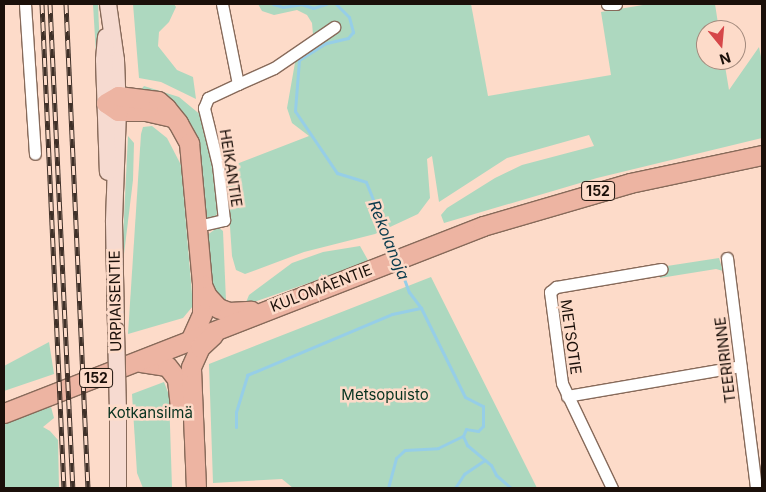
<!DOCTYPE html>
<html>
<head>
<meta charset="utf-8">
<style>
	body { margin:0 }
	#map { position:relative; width:766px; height:492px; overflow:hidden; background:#fddbc9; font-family:Inter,sans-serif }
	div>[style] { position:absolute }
	.green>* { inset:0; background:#add8bf }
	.stream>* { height:3px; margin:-1.5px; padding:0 1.5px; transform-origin:1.5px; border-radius:1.5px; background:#96cee7 }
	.roads { filter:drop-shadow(1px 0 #876a5a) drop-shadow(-1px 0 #876a5a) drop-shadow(0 1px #876a5a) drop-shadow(0 -1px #876a5a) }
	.minor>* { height:11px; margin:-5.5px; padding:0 5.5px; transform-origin:5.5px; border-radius:5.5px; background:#fff }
	.secondary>* { height:16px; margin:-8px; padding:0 8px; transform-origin:8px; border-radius:8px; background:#f6dad0 }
	.primary>* { height:19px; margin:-9.5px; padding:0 9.5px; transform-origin:9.5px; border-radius:9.5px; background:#edb4a2 }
	.rail>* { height:5px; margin-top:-2.5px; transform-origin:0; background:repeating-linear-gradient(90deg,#fddbc9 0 9px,#3f3028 0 18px); box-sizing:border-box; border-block:1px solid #3f3028 }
	.bridges { filter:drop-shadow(1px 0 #876a5a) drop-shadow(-1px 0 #876a5a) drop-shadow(0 1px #876a5a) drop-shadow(0 -1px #876a5a) }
	.secondary-bridge>* { height:16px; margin:-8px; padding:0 8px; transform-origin:8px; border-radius:8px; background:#f6dad0 }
	span { translate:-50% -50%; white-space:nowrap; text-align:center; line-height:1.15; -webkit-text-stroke:5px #fddbc9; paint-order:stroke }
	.shield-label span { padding:1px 4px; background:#fddbc9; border:1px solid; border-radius:4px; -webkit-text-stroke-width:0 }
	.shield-label { font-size:14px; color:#1b100a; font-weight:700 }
	.street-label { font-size:15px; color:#1b100a }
	.park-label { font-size:15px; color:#07321f }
	.water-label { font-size:16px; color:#093b4d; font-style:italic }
	.frame { position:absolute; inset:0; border:5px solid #1b100a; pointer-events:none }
	.north { position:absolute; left:696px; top:20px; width:50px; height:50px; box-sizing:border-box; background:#fddbc9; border:1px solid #a38a7d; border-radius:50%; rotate:163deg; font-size:14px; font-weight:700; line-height:20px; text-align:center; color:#1b100a }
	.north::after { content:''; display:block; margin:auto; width:18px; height:22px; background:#d64749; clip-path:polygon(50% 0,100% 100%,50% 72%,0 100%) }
</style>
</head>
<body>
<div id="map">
	<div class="green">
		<i style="clip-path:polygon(93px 4px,98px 4px,101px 75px,98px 88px)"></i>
		<i style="clip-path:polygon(133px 4px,174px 4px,176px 7px,169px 22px,159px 32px,158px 46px,177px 70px,193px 77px,196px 99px,161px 82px,139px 78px)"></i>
		<i style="clip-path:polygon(258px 4px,471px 4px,488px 96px,611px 75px,601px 12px,649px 4px,715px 4px,719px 30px,706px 30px,706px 60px,724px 60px,729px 90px,759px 47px,762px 62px,762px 138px,597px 178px,444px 223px,441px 215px,447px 208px,495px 178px,522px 165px,594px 146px,589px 135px,507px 158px,439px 202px,432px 156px,427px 159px,430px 198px,418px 214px,375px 234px,304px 252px,245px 274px,236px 270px,232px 256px,226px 168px,309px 136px,292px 123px,287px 108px,296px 57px,314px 46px,312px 23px,307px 15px,297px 10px,274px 15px,262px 11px)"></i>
		<i style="clip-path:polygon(144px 86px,179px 97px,202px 116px,215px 178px,218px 211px,215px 218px,208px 220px,204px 217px,199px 147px,193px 127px,169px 100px,139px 92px)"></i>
		<i style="clip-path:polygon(152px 126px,167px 138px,181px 165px,193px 306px,183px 318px,128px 334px,141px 134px,143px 127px)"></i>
		<i style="clip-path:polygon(128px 136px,134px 143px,133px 180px,121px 279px)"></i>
		<i style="clip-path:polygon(218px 227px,223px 231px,226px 301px,210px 285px,206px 236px)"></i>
		<i style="clip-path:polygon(360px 246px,369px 262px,245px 305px,249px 295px,292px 263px,323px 252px)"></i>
		<i style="clip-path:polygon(719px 258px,723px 271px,716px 269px,660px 278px,660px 272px,667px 266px)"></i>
		<i style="clip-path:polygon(431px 277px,537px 488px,293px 488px,282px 479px,213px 483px,209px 364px)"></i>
		<i style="clip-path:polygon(49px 342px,54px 374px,4px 391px,4px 366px)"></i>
		<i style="clip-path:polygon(164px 382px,169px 395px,172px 488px,143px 488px,137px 473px,132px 394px)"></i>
		<i style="clip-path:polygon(51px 407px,54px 418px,43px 427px,50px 431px,58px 440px,59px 488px,4px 488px,4px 420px)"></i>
	</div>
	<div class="stream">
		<i style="left:273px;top:4px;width:10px;rotate:17deg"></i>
		<i style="left:283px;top:7px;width:18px;rotate:-9deg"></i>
		<i style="left:301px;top:4px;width:13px;rotate:18deg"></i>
		<i style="left:313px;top:8px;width:14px;rotate:-17deg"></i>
		<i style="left:336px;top:4px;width:18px;rotate:45deg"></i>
		<i style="left:349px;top:17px;width:16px;rotate:75deg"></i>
		<i style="left:353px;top:32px;width:8px;rotate:130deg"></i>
		<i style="left:348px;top:38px;width:23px;rotate:167deg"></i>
		<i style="left:326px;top:43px;width:32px;rotate:148deg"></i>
		<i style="left:299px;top:60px;width:51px;rotate:94.5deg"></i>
		<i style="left:295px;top:111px;width:75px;rotate:55.9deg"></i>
		<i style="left:337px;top:173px;width:30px;rotate:17deg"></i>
		<i style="left:366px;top:182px;width:78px;rotate:68.1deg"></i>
		<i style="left:399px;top:265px;width:29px;rotate:70deg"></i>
		<i style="left:409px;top:292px;width:20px;rotate:53deg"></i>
		<i style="left:421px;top:308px;width:99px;rotate:63.7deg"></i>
		<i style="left:465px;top:397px;width:20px;rotate:27deg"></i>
		<i style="left:483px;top:406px;width:20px;rotate:90deg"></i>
		<i style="left:483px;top:426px;width:7px;rotate:135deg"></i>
		<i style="left:478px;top:431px;width:12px;rotate:-171deg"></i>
		<i style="left:466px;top:429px;width:8px;rotate:113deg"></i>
		<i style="left:463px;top:436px;width:10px;rotate:66deg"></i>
		<i style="left:467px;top:445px;width:31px;rotate:40deg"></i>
		<i style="left:491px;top:465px;width:11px;rotate:63deg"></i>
		<i style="left:496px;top:475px;width:20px;rotate:41deg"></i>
		<i style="left:236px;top:427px;width:15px;rotate:-90deg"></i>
		<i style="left:236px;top:412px;width:39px;rotate:-73deg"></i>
		<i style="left:247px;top:375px;width:157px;rotate:-22.8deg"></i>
		<i style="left:392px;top:314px;width:30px;rotate:-12deg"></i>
		<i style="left:388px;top:488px;width:31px;rotate:-75deg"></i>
		<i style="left:396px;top:458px;width:12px;rotate:-42deg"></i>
		<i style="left:405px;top:450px;width:33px;rotate:-3deg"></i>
		<i style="left:438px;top:448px;width:28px;rotate:-26deg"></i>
		<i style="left:455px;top:488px;width:17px;rotate:-57deg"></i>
		<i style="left:464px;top:474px;width:25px;rotate:-34deg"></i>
	</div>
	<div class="roads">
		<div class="minor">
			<i style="left:25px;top:4px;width:150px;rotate:86.2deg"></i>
			<i style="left:607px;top:4px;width:9px"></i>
			<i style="left:238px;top:84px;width:39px;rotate:-24deg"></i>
			<i style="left:274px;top:68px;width:73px;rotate:-34.3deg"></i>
			<i style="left:198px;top:226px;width:27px;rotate:-13deg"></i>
			<i style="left:224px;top:220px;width:55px;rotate:-96.2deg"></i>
			<i style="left:218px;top:165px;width:59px;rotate:-103.8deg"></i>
			<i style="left:204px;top:108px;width:11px;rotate:-68deg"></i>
			<i style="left:208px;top:98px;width:33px;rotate:-25deg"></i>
			<i style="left:238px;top:84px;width:82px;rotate:-101.3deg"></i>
			<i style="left:727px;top:258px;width:232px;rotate:82.8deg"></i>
			<i style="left:567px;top:396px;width:176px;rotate:-9.8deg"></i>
			<i style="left:612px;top:488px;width:116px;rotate:-115.5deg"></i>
			<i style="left:562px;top:383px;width:92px;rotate:-97.5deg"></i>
			<i style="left:550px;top:292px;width:8px;rotate:-40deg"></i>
			<i style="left:556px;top:287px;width:107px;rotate:-9.7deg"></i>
		</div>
		<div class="secondary">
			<i style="left:108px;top:4px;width:57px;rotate:81.9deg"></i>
			<i style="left:116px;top:60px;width:51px;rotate:87.8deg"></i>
			<i style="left:118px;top:111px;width:111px;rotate:92.1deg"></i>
			<i style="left:114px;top:222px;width:108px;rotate:88.9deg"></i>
			<i style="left:106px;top:37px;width:23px;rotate:95deg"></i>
			<i style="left:104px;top:60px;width:112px;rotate:88deg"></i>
			<i style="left:118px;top:488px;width:77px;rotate:-90deg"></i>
		</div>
		<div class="primary">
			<i style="left:172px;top:117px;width:27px;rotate:-167deg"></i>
			<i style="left:146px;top:111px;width:28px;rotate:180deg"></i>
			<i style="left:118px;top:111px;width:14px;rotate:-146deg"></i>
			<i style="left:106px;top:103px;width:14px;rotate:-30deg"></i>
			<i style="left:118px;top:96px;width:40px;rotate:7.1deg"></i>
			<i style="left:158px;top:101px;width:11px;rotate:41deg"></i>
			<i style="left:166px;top:108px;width:19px;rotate:51deg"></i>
			<i style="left:178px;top:123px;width:23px;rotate:61deg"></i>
			<i style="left:189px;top:143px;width:142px;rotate:84.7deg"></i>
			<i style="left:202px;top:284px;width:30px;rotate:90deg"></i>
			<i style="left:202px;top:314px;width:30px;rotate:114deg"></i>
			<i style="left:202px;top:285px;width:12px;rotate:66deg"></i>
			<i style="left:207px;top:296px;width:16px;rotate:47deg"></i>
			<i style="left:218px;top:308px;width:12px;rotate:20deg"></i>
			<i style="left:229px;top:312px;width:22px;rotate:-3deg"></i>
			<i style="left:141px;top:362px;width:26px;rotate:9deg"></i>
			<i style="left:167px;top:366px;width:16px;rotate:52deg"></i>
			<i style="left:177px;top:379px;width:29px;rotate:84deg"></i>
			<i style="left:4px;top:413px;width:514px;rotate:-21.33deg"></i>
			<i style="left:483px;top:226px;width:153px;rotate:-16.3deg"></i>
			<i style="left:630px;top:183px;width:135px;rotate:-12deg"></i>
			<i style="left:196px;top:488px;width:121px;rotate:-92.4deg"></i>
			<i style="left:191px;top:367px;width:22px;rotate:-66deg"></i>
			<i style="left:200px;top:347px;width:18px;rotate:-43deg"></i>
		</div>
	</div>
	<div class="rail">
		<i style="left:42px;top:4px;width:484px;rotate:87.4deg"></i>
		<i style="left:50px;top:4px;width:485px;rotate:87.3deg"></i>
		<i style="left:66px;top:4px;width:484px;rotate:87.4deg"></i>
	</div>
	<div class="bridges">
		<div class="secondary-bridge">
			<i style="left:116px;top:330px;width:81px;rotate:88.6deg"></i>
		</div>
	</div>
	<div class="shield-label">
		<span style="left:598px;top:191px">152</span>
		<span style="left:96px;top:378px">152</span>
	</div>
	<div class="street-label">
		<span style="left:231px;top:168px;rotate:81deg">HEIKANTIE</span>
		<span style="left:321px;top:288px;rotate:-21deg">KULOMÄENTIE</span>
		<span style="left:115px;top:301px;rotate:-91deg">URPIAISENTIE</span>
		<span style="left:571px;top:337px;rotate:82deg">METSOTIE</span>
		<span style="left:725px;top:360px;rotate:-97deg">TEERIRINNE</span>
	</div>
	<div class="park-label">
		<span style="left:385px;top:395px">Metsopuisto</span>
		<span style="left:150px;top:413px">Kotkansilmä</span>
	</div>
	<div class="water-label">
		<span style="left:389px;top:240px;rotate:68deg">Rekolanoja</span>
	</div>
	<div class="frame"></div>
	<div class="north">N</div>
</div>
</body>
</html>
